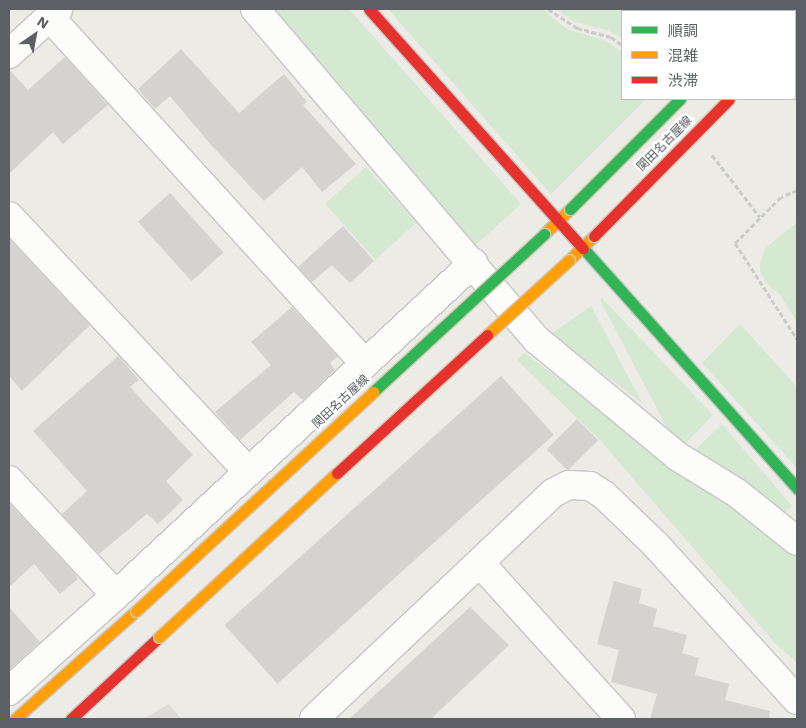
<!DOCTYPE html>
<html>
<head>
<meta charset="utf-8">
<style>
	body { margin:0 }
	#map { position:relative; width:806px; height:728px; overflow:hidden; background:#ecebe6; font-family:"Work Sans","Noto Sans JP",sans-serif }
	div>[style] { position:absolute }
	.education>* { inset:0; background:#dedbd6 }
	.green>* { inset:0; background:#d5e8d1; transform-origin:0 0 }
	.building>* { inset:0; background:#d4d3d0; transform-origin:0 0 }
	.path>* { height:3px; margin-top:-1.5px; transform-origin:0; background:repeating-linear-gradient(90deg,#c8cdca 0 5px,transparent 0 7.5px) }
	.roads { filter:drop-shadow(1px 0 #c7c7c7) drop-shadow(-1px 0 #c7c7c7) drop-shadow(0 1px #c7c7c7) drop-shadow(0 -1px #c7c7c7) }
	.street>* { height:28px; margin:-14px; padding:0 14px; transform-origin:14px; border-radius:14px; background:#fcfcfb }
	.fast>* { height:11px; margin:-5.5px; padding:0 5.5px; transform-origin:5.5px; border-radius:5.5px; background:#30b455 }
	.slow>* { height:11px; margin:-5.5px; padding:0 5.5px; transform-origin:5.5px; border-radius:5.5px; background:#ff9f0a }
	.jam>* { height:11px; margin:-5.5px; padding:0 5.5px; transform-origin:5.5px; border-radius:5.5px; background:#e5322d }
	.bridges { filter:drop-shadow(1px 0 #d4c9b4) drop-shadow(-1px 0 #d4c9b4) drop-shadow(0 1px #d4c9b4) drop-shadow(0 -1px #d4c9b4) }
	.fast-bridge>* { height:11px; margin:-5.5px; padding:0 5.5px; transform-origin:5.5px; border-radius:5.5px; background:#30b455 }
	.slow-bridge>* { height:11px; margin:-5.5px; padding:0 5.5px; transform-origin:5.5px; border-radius:5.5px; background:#ff9f0a }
	.jam-bridge>* { height:11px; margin:-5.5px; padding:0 5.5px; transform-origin:5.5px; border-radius:5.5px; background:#e5322d }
	span { translate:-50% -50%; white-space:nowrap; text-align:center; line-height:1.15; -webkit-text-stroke:4.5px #fff; paint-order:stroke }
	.street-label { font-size:12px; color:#5c6064 }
	.frame { position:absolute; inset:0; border:10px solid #5c6064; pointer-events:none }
	.legend { position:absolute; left:621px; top:10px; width:175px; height:90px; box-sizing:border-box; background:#fff; border:1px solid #bebfc1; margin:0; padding:6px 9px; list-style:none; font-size:15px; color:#5c6064 }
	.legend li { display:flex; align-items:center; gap:10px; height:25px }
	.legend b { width:25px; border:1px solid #bebfc1 }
	.north { position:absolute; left:10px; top:10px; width:50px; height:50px; -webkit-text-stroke:4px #fff; paint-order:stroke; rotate:33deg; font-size:14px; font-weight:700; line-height:20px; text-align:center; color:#5c6064 }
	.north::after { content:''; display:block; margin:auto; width:18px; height:22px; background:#5c6064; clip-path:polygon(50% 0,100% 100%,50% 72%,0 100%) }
</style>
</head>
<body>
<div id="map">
	<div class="education">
		<i style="clip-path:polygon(169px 704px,181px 719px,143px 719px)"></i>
	</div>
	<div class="green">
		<i style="clip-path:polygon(270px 9px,349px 9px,521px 204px,472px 248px)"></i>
		<i style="clip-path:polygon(388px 9px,542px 9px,568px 30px,604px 40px,622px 52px,622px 99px,646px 99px,551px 194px)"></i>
		<i style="clip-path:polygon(556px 9px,735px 9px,622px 11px,622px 38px,607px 30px,574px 22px)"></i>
		<i style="left:366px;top:167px;width:75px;height:55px;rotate:48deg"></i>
		<i style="clip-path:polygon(797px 222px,797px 322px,779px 293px,772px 289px,760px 273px,760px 264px,765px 249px)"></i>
		<i style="clip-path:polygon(602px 298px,713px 415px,683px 446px,666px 426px,600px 300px)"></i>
		<i style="clip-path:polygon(591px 306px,642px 403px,551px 334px)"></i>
		<i style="clip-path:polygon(740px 324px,797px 387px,797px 468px,702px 363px)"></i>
		<i style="clip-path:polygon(524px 353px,797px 555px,797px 663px,775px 643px,600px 440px,517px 360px)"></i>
		<i style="clip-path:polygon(722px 424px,792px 506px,783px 516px,693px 452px)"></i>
	</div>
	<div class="building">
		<i style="clip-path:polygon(181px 49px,239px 113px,284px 74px,307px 102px,303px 105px,356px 164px,322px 192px,302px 167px,264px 201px,211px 145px,170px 96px,155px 109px,138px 89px)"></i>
		<i style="clip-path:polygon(65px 57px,108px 105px,63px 144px,53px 132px,9px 174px,9px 69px,28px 90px)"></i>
		<i style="left:170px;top:193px;width:80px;height:43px;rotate:48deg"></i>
		<i style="clip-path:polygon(343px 226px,374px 261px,350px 283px,332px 265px,312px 282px,298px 267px)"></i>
		<i style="clip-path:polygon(9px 239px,90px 325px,22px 391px,9px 376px)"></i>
		<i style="clip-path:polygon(292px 307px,338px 357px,330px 363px,335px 370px,303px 400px,294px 392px,240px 440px,215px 412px,271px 365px,251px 342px)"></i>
		<i style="clip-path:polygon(118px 356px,139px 380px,130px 387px,193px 455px,166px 481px,183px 500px,158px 524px,147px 514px,99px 554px,62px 514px,87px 491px,33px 431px)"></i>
		<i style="left:501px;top:376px;width:79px;height:372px;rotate:48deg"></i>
		<i style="left:577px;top:419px;width:30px;height:43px;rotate:45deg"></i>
		<i style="clip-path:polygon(9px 503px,75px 574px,78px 579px,60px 594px,34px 564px,9px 587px)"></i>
		<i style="clip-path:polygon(614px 581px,642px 589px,639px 603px,657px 609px,653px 626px,687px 635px,682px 653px,699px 658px,695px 675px,729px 684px,725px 700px,770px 711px,769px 719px,650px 719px,657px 694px,611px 682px,619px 650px,597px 644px)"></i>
		<i style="clip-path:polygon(9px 607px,40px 642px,9px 670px)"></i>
		<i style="clip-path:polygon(470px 607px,509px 645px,431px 719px,349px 719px)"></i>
	</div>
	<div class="path">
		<i style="left:548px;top:9px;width:35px;rotate:33deg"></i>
		<i style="left:577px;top:28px;width:35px;rotate:15deg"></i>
		<i style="left:611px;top:37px;width:14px;rotate:36deg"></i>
		<i style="left:712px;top:155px;width:78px;rotate:52.3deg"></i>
		<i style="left:797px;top:190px;width:17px;rotate:156deg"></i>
		<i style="left:781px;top:197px;width:65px;rotate:135deg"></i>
		<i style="left:735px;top:243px;width:114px;rotate:57.1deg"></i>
	</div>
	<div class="roads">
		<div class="street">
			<i style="left:53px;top:9px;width:15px;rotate:79deg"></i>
			<i style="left:56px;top:24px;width:458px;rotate:47.7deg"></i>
			<i style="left:255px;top:9px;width:435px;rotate:49.6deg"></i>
			<i style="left:537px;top:340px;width:182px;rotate:39.6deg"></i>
			<i style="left:677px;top:456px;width:70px;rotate:31.7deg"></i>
			<i style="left:737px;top:493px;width:77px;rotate:38.7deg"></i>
			<i style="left:9px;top:54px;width:67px;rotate:-42.6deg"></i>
			<i style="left:9px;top:216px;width:349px;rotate:46.9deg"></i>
			<i style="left:9px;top:480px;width:157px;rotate:47.1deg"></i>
			<i style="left:480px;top:563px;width:210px;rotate:47.9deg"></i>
			<i style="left:9px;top:691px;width:144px;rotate:-41.9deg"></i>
			<i style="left:116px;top:595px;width:488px;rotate:-42.9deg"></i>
			<i style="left:314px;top:719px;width:329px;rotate:-43.4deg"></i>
			<i style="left:553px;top:493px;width:18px;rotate:-27deg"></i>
			<i style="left:569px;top:485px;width:21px;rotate:3deg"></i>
			<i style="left:590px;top:486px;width:17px;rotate:33deg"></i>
			<i style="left:604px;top:495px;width:71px;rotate:43.9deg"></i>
			<i style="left:655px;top:544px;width:211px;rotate:47.7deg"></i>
		</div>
		<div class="fast">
			<i style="left:583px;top:248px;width:322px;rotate:48.3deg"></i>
		</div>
		<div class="slow">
			<i style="left:767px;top:11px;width:3px;rotate:-45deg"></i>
			<i style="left:795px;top:32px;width:3px;rotate:-45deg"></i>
			<i style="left:544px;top:234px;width:36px;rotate:-44deg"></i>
			<i style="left:569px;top:260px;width:35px;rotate:-44deg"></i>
			<i style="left:15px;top:719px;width:162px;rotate:-41.8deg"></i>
		</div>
		<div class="jam">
			<i style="left:369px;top:9px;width:321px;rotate:48.2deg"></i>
			<i style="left:71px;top:719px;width:120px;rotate:-43deg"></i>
		</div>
	</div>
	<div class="bridges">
		<div class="fast-bridge">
			<i style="left:570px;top:209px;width:156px;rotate:-45deg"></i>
			<i style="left:373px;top:392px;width:233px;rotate:-42.7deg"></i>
		</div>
		<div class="slow-bridge">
			<i style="left:487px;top:335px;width:111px;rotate:-42.4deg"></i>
			<i style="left:136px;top:611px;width:323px;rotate:-42.7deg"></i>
			<i style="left:159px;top:637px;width:242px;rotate:-42.7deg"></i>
		</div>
		<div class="jam-bridge">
			<i style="left:594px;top:236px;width:192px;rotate:-45.4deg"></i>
			<i style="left:337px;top:473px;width:204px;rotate:-42.6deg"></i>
		</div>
	</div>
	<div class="street-label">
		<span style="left:665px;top:144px;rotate:-45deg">関田名古屋線</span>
		<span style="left:341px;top:402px;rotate:-43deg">関田名古屋線</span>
	</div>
	<div class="frame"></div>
	<ul class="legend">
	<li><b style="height:6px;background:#30b455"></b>順調</li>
	<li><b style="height:6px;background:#ff9f0a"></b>混雑</li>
	<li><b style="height:6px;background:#e5322d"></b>渋滞</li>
	</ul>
	<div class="north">N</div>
</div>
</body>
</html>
